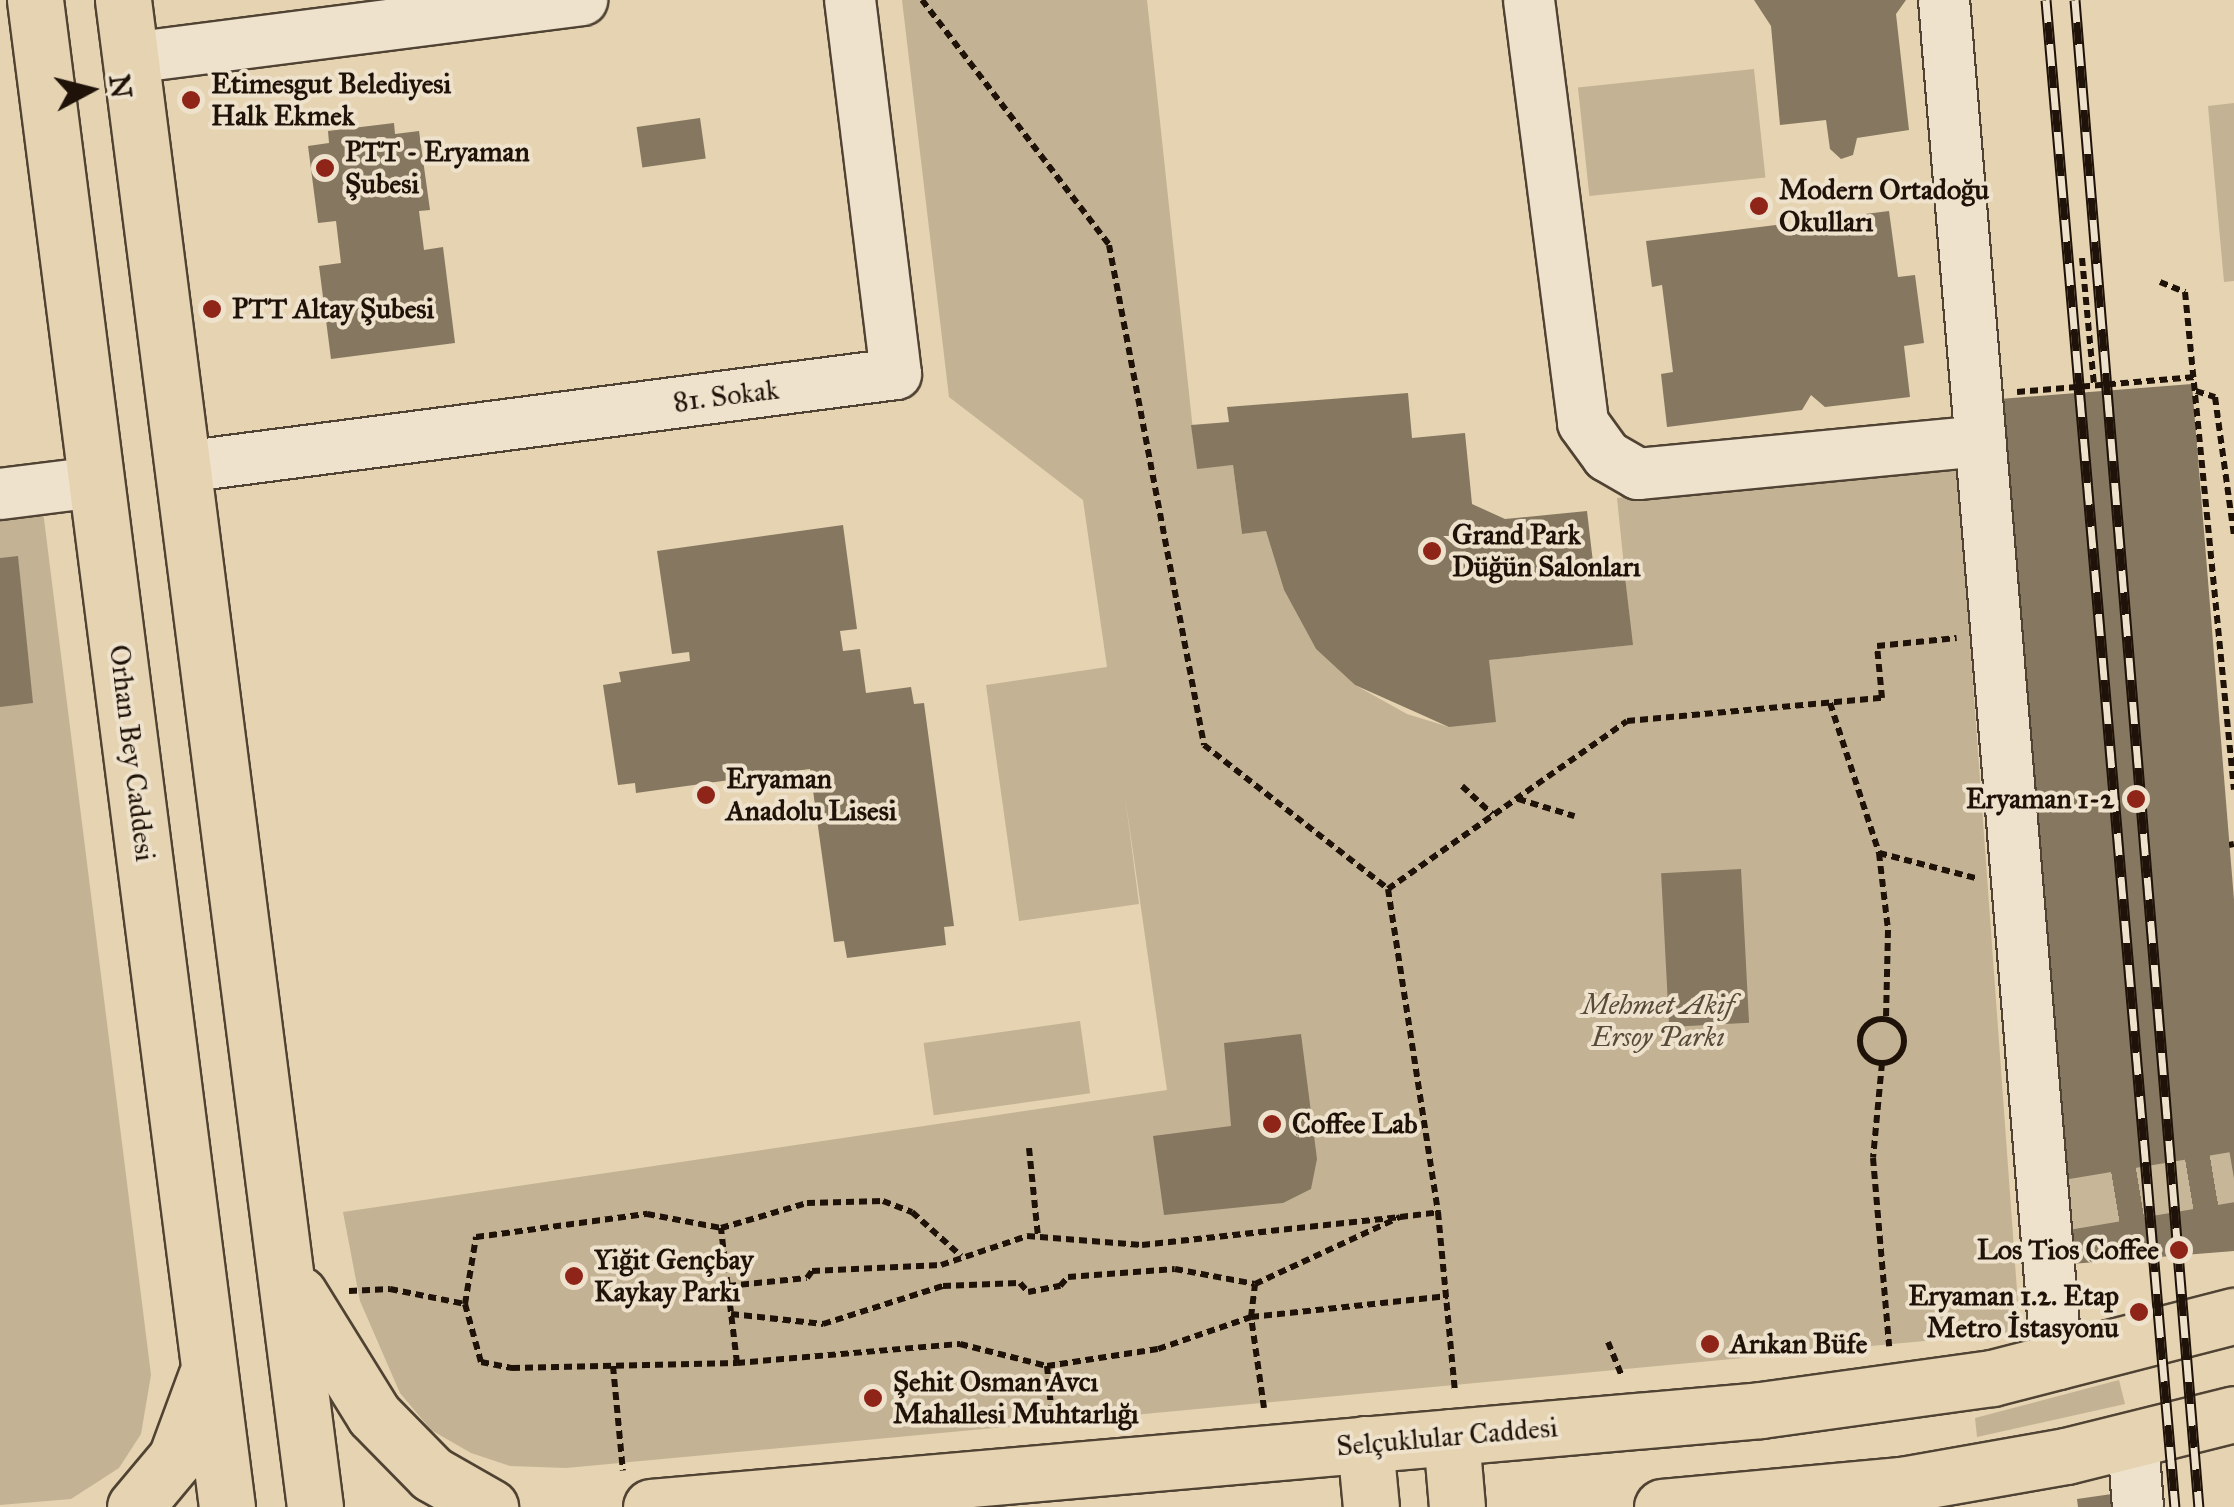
<!DOCTYPE html>
<html>
<head>
<meta charset="utf-8">
<style>
	body { margin:0 }
	#map { position:relative; width:2234px; height:1507px; overflow:hidden; background:#e5d3b1; font-family:"IM FELL Great Primer",serif }
	div>[style] { position:absolute }
	.green>* { inset:0; background:#c3b294; transform-origin:0 0 }
	.building>* { inset:0; background:#867760; transform-origin:0 0 }
	.minor-tunnel>* { height:50px; margin-top:-25px; transform-origin:0; background:repeating-linear-gradient(90deg,#c7b698 0 50px,transparent 0 75px) }
	.path>* { height:6px; margin-top:-3px; transform-origin:0; background:repeating-linear-gradient(90deg,#1f1309 0 8px,transparent 0 13px) }
	.path>.ring { margin:-3px; padding:0; box-sizing:content-box; background:none; border:6px solid #1f1309; border-radius:50% }
	.roads { filter:drop-shadow(2px 0 #504333) drop-shadow(-2px 0 #504333) drop-shadow(0 2px #504333) drop-shadow(0 -2px #504333) }
	.minor>* { height:50px; margin:-25px; padding:0 25px; transform-origin:25px; border-radius:25px; background:#eee2cc }
	.major>* { height:55px; margin:-27.5px; padding:0 27.5px; transform-origin:27.5px; border-radius:27.5px; background:#e5d3b1 }
	.rail>* { height:11px; margin-top:-5.5px; transform-origin:0; background:repeating-linear-gradient(90deg,#eee2cc 0 22px,#1f1309 0 44px); box-sizing:border-box; border-block:2px solid #1f1309 }
	.dots>* { width:28px; height:28px; translate:-50% -50%; box-sizing:border-box; border:5px solid #eee2cc; border-radius:50% }
	span { translate:-50% -50%; white-space:nowrap; text-align:center; line-height:1.15; -webkit-text-stroke:8px #eee2cc; paint-order:stroke }
	.poi-label { font-size:28px; color:#1f1309; font-weight:700 }
	.left { translate:0 -50%; text-align:left }
	.right { translate:-100% -50%; text-align:right }
	.street-label { font-size:28px; color:#1f1309 }
	.park-label { font-size:28px; color:#584b3a; font-style:italic }
	.north { position:absolute; left:40px; top:40px; width:100px; height:100px; -webkit-text-stroke:8px #eee2cc; paint-order:stroke; rotate:83deg; font-size:28px; font-weight:700; line-height:40px; text-align:center; color:#1f1309 }
	.north::after { content:''; display:block; margin:auto; width:35px; height:45px; background:#1f1309; clip-path:polygon(50% 0,100% 100%,50% 72%,0 100%) }
</style>
</head>
<body>
<div id="map">
	<div class="green">
		<i style="clip-path:polygon(902px 0,1147px 0,1197px 468px,1233px 465px,1242px 534px,1266px 531px,1284px 590px,1316px 649px,1355px 685px,1407px 714px,1449px 727px,1489px 660px,1632px 645px,1617px 498px,1957px 462px,2020px 1332px,566px 1468px,510px 1466px,471px 1453px,431px 1430px,400px 1393px,360px 1301px,343px 1212px,1167px 1090px,1125px 796px,1139px 904px,1019px 921px,986px 685px,1107px 667px,1083px 500px,949px 397px)"></i>
		<i style="left:1754px;top:69px;width:109px;height:177px;rotate:84deg"></i>
		<i style="clip-path:polygon(2234px 103px,2234px 281px,2224px 282px,2208px 106px)"></i>
		<i style="clip-path:polygon(43px 511px,151px 1375px,141px 1434px,119px 1468px,71px 1499px,0 1505px,0 516px)"></i>
		<i style="left:1080px;top:1021px;width:73px;height:158px;rotate:82deg"></i>
		<i style="clip-path:polygon(2119px 1380px,2125px 1404px,1977px 1437px,1975px 1418px)"></i>
	</div>
	<div class="building">
		<i style="clip-path:polygon(1754px 0,1906px 0,1896px 14px,1909px 130px,1857px 138px,1853px 155px,1841px 159px,1830px 149px,1826px 120px,1780px 125px,1771px 26px)"></i>
		<i style="left:700px;top:118px;width:41px;height:64px;rotate:82deg"></i>
		<i style="clip-path:polygon(394px 123px,395px 134px,419px 131px,430px 210px,419px 211px,424px 250px,443px 247px,455px 343px,331px 359px,319px 266px,341px 263px,336px 221px,318px 223px,308px 146px,329px 143px,328px 131px)"></i>
		<i style="clip-path:polygon(1889px 211px,1898px 277px,1915px 275px,1924px 343px,1904px 346px,1910px 397px,1825px 407px,1811px 395px,1802px 410px,1667px 427px,1661px 374px,1673px 372px,1662px 285px,1652px 287px,1646px 241px,1784px 224px,1798px 235px,1810px 221px)"></i>
		<i style="clip-path:polygon(2192px 384px,2234px 900px,2234px 1251px,2071px 1264px,2000px 399px)"></i>
		<i style="clip-path:polygon(1408px 393px,1412px 438px,1465px 433px,1472px 504px,1505px 519px,1587px 511px,1594px 571px,1624px 568px,1633px 645px,1489px 660px,1496px 722px,1449px 727px,1355px 685px,1316px 649px,1284px 590px,1266px 531px,1242px 534px,1233px 465px,1197px 469px,1191px 425px,1229px 422px,1227px 407px)"></i>
		<i style="clip-path:polygon(843px 525px,857px 629px,840px 631px,843px 651px,860px 649px,866px 693px,911px 687px,914px 704px,924px 703px,954px 926px,944px 927px,946px 945px,847px 958px,844px 941px,834px 942px,810px 769px,636px 793px,635px 783px,618px 785px,603px 685px,621px 682px,619px 672px,690px 661px,689px 652px,672px 654px,657px 551px)"></i>
		<i style="clip-path:polygon(18px 556px,33px 703px,0 707px,0 558px)"></i>
		<i style="left:1741px;top:869px;width:154px;height:80px;rotate:87deg"></i>
		<i style="clip-path:polygon(1301px 1034px,1317px 1159px,1311px 1189px,1283px 1203px,1164px 1215px,1153px 1136px,1231px 1126px,1224px 1043px)"></i>
		<i style="clip-path:polygon(2119px 1493px,2121px 1507px,2078px 1507px,2077px 1499px)"></i>
	</div>
	<div class="minor-tunnel">
		<i style="left:2066px;top:1205px;width:170px;rotate:-9.5deg"></i>
	</div>
	<div class="path">
		<i style="left:922px;top:0;width:308px;rotate:52.6deg"></i>
		<i style="left:1109px;top:245px;width:509px;rotate:79.24deg"></i>
		<i style="left:1204px;top:745px;width:234px;rotate:38deg"></i>
		<i style="left:1388px;top:889px;width:327px;rotate:81.2deg"></i>
		<i style="left:1438px;top:1212px;width:181px;rotate:84.6deg"></i>
		<i style="left:2082px;top:258px;width:129px;rotate:84.6deg"></i>
		<i style="left:2160px;top:282px;width:27px;rotate:22deg"></i>
		<i style="left:2185px;top:292px;width:500px;rotate:84.38deg"></i>
		<i style="left:2196px;top:391px;width:20px;rotate:18deg"></i>
		<i style="left:2215px;top:397px;width:139px;rotate:82.2deg"></i>
		<i style="left:2017px;top:392px;width:179px;rotate:-4.8deg"></i>
		<i style="left:1830px;top:703px;width:158px;rotate:71.9deg"></i>
		<i style="left:1879px;top:853px;width:100px;rotate:14.5deg"></i>
		<i style="left:1462px;top:786px;width:41px;rotate:43deg"></i>
		<i style="left:1518px;top:799px;width:59px;rotate:16.9deg"></i>
		<i style="left:2229px;top:845px;width:5px;rotate:-11deg"></i>
		<i style="left:1879px;top:853px;width:78px;rotate:83.3deg"></i>
		<i style="left:1888px;top:930px;width:90px;rotate:91.3deg"></i>
		<i style="left:1388px;top:889px;width:292px;rotate:-35.1deg"></i>
		<i style="left:1627px;top:721px;width:256px;rotate:-5.2deg"></i>
		<i style="left:1882px;top:698px;width:52px;rotate:-95.5deg"></i>
		<i style="left:1877px;top:646px;width:80px;rotate:-5.7deg"></i>
		<i class="ring" style="left:1860px;top:1019px;width:38px;height:38px"></i>
		<i style="left:1882px;top:1063px;width:95px;rotate:95.4deg"></i>
		<i style="left:1873px;top:1158px;width:189px;rotate:85.1deg"></i>
		<i style="left:1029px;top:1148px;width:88px;rotate:84.2deg"></i>
		<i style="left:728px;top:1286px;width:79px;rotate:-5.8deg"></i>
		<i style="left:807px;top:1278px;width:9px;rotate:-54deg"></i>
		<i style="left:812px;top:1271px;width:129px;rotate:-2.7deg"></i>
		<i style="left:941px;top:1265px;width:91px;rotate:-18.6deg"></i>
		<i style="left:1027px;top:1236px;width:115px;rotate:4.5deg"></i>
		<i style="left:1142px;top:1245px;width:260px;rotate:-6.2deg"></i>
		<i style="left:349px;top:1291px;width:41px;rotate:-2.8deg"></i>
		<i style="left:390px;top:1289px;width:76px;rotate:11.3deg"></i>
		<i style="left:465px;top:1304px;width:60px;rotate:74.6deg"></i>
		<i style="left:481px;top:1362px;width:32px;rotate:11deg"></i>
		<i style="left:512px;top:1368px;width:225px;rotate:-1.3deg"></i>
		<i style="left:737px;top:1363px;width:136px;rotate:-96.8deg"></i>
		<i style="left:721px;top:1228px;width:90px;rotate:-16.2deg"></i>
		<i style="left:807px;top:1203px;width:76px;rotate:-1.5deg"></i>
		<i style="left:883px;top:1201px;width:31px;rotate:21deg"></i>
		<i style="left:912px;top:1212px;width:66px;rotate:41.9deg"></i>
		<i style="left:465px;top:1304px;width:68px;rotate:-80.7deg"></i>
		<i style="left:476px;top:1237px;width:173px;rotate:-7.7deg"></i>
		<i style="left:647px;top:1214px;width:75px;rotate:10.7deg"></i>
		<i style="left:731px;top:1314px;width:93px;rotate:6.2deg"></i>
		<i style="left:823px;top:1324px;width:126px;rotate:-17.6deg"></i>
		<i style="left:943px;top:1286px;width:77px;rotate:-2.2deg"></i>
		<i style="left:1020px;top:1283px;width:12px;rotate:48deg"></i>
		<i style="left:1028px;top:1292px;width:33px;rotate:-11deg"></i>
		<i style="left:1060px;top:1286px;width:12px;rotate:-48deg"></i>
		<i style="left:1068px;top:1277px;width:107px;rotate:-4.3deg"></i>
		<i style="left:1175px;top:1269px;width:81px;rotate:10.6deg"></i>
		<i style="left:1608px;top:1342px;width:38px;rotate:68deg"></i>
		<i style="left:737px;top:1363px;width:224px;rotate:-4.9deg"></i>
		<i style="left:960px;top:1344px;width:90px;rotate:14.2deg"></i>
		<i style="left:1047px;top:1366px;width:112px;rotate:-8.7deg"></i>
		<i style="left:1158px;top:1349px;width:98px;rotate:-19deg"></i>
		<i style="left:1251px;top:1317px;width:198px;rotate:-6.1deg"></i>
		<i style="left:613px;top:1366px;width:105px;rotate:84.6deg"></i>
		<i style="left:1047px;top:1366px;width:60px;rotate:84.3deg"></i>
		<i style="left:1264px;top:1408px;width:92px;rotate:-98.1deg"></i>
		<i style="left:1251px;top:1317px;width:33px;rotate:-83deg"></i>
		<i style="left:1255px;top:1284px;width:160px;rotate:-24.8deg"></i>
		<i style="left:1400px;top:1217px;width:38px;rotate:-7deg"></i>
	</div>
	<div class="roads">
		<div class="minor">
			<i style="left:1529px;top:0;width:426px;rotate:82.7deg"></i>
			<i style="left:1583px;top:423px;width:41px;rotate:54deg"></i>
			<i style="left:1607px;top:456px;width:36px;rotate:30deg"></i>
			<i style="left:1638px;top:474px;width:344px;rotate:-5.5deg"></i>
			<i style="left:1944px;top:0;width:1369px;rotate:85.26deg"></i>
			<i style="left:130px;top:58px;width:456px;rotate:-7.3deg"></i>
			<i style="left:183px;top:467px;width:719px;rotate:-7.43deg"></i>
			<i style="left:896px;top:374px;width:377px;rotate:-97deg"></i>
			<i style="left:0;top:494px;width:98px;rotate:-7.1deg"></i>
			<i style="left:2133px;top:1441px;width:66px;rotate:85.7deg"></i>
		</div>
		<div class="major">
			<i style="left:35px;top:0;width:1519px;rotate:82.74deg"></i>
			<i style="left:123px;top:0;width:1519px;rotate:82.74deg"></i>
			<i style="left:299px;top:1294px;width:142px;rotate:58.2deg"></i>
			<i style="left:374px;top:1415px;width:83px;rotate:45.5deg"></i>
			<i style="left:432px;top:1474px;width:67px;rotate:29.6deg"></i>
			<i style="left:1451px;top:1437px;width:70px;rotate:85.1deg"></i>
			<i style="left:1365px;top:1444px;width:63px;rotate:84.6deg"></i>
			<i style="left:135px;top:1507px;width:64px;rotate:-50.1deg"></i>
			<i style="left:176px;top:1458px;width:86px;rotate:-69.7deg"></i>
			<i style="left:651px;top:1507px;width:1114px;rotate:-4.99deg"></i>
			<i style="left:1761px;top:1410px;width:233px;rotate:-7.9deg"></i>
			<i style="left:1992px;top:1378px;width:250px;rotate:-14.4deg"></i>
			<i style="left:1662px;top:1507px;width:240px;rotate:-5.3deg"></i>
			<i style="left:1901px;top:1485px;width:168px;rotate:-10deg"></i>
			<i style="left:2066px;top:1456px;width:173px;rotate:-14deg"></i>
		</div>
	</div>
	<div class="rail">
		<i style="left:2046px;top:0;width:1513px;rotate:85.11deg"></i>
		<i style="left:2075px;top:0;width:1512px;rotate:85.3deg"></i>
	</div>
	<div class="dots">
		<i style="left:191px;top:100px;background:#8f2418"></i>
		<i style="left:325px;top:168px;background:#8f2418"></i>
		<i style="left:1759px;top:206px;background:#8f2418"></i>
		<i style="left:212px;top:309px;background:#8f2418"></i>
		<i style="left:1432px;top:551px;background:#8f2418"></i>
		<i style="left:706px;top:795px;background:#8f2418"></i>
		<i style="left:2136px;top:799px;background:#8f2418"></i>
		<i style="left:1272px;top:1124px;background:#8f2418"></i>
		<i style="left:2179px;top:1250px;background:#8f2418"></i>
		<i style="left:574px;top:1276px;background:#8f2418"></i>
		<i style="left:2139px;top:1312px;background:#8f2418"></i>
		<i style="left:1710px;top:1344px;background:#8f2418"></i>
		<i style="left:873px;top:1398px;background:#8f2418"></i>
	</div>
	<div class="poi-label">
		<span class="left" style="left:211px;top:100px">Etimesgut Belediyesi<br>Halk Ekmek</span>
		<span class="left" style="left:345px;top:168px">PTT - Eryaman<br>Şubesi</span>
		<span class="left" style="left:1779px;top:206px">Modern Ortadoğu<br>Okulları</span>
		<span class="left" style="left:232px;top:309px">PTT Altay Şubesi</span>
		<span class="left" style="left:1452px;top:551px">Grand Park<br>Düğün Salonları</span>
		<span class="left" style="left:726px;top:795px">Eryaman<br>Anadolu Lisesi</span>
		<span class="right" style="left:2114px;top:799px">Eryaman 1-2</span>
		<span class="left" style="left:1292px;top:1124px">Coffee Lab</span>
		<span class="right" style="left:2159px;top:1250px">Los Tios Coffee</span>
		<span class="left" style="left:594px;top:1276px">Yiğit Gençbay<br>Kaykay Parkı</span>
		<span class="right" style="left:2119px;top:1312px">Eryaman 1.2. Etap<br>Metro İstasyonu</span>
		<span class="left" style="left:1730px;top:1344px">Arıkan Büfe</span>
		<span class="left" style="left:893px;top:1398px">Şehit Osman Avcı<br>Mahallesi Muhtarlığı</span>
	</div>
	<div class="street-label">
		<span style="left:726px;top:396px;rotate:-7deg">81. Sokak</span>
		<span style="left:132px;top:753px;rotate:83deg">Orhan Bey Caddesi</span>
		<span style="left:1447px;top:1437px;rotate:-5deg">Selçuklular Caddesi</span>
	</div>
	<div class="park-label">
		<span style="left:1658px;top:1021px">Mehmet Akif<br>Ersoy Parkı</span>
	</div>
	<div class="north">N</div>
</div>
</body>
</html>
